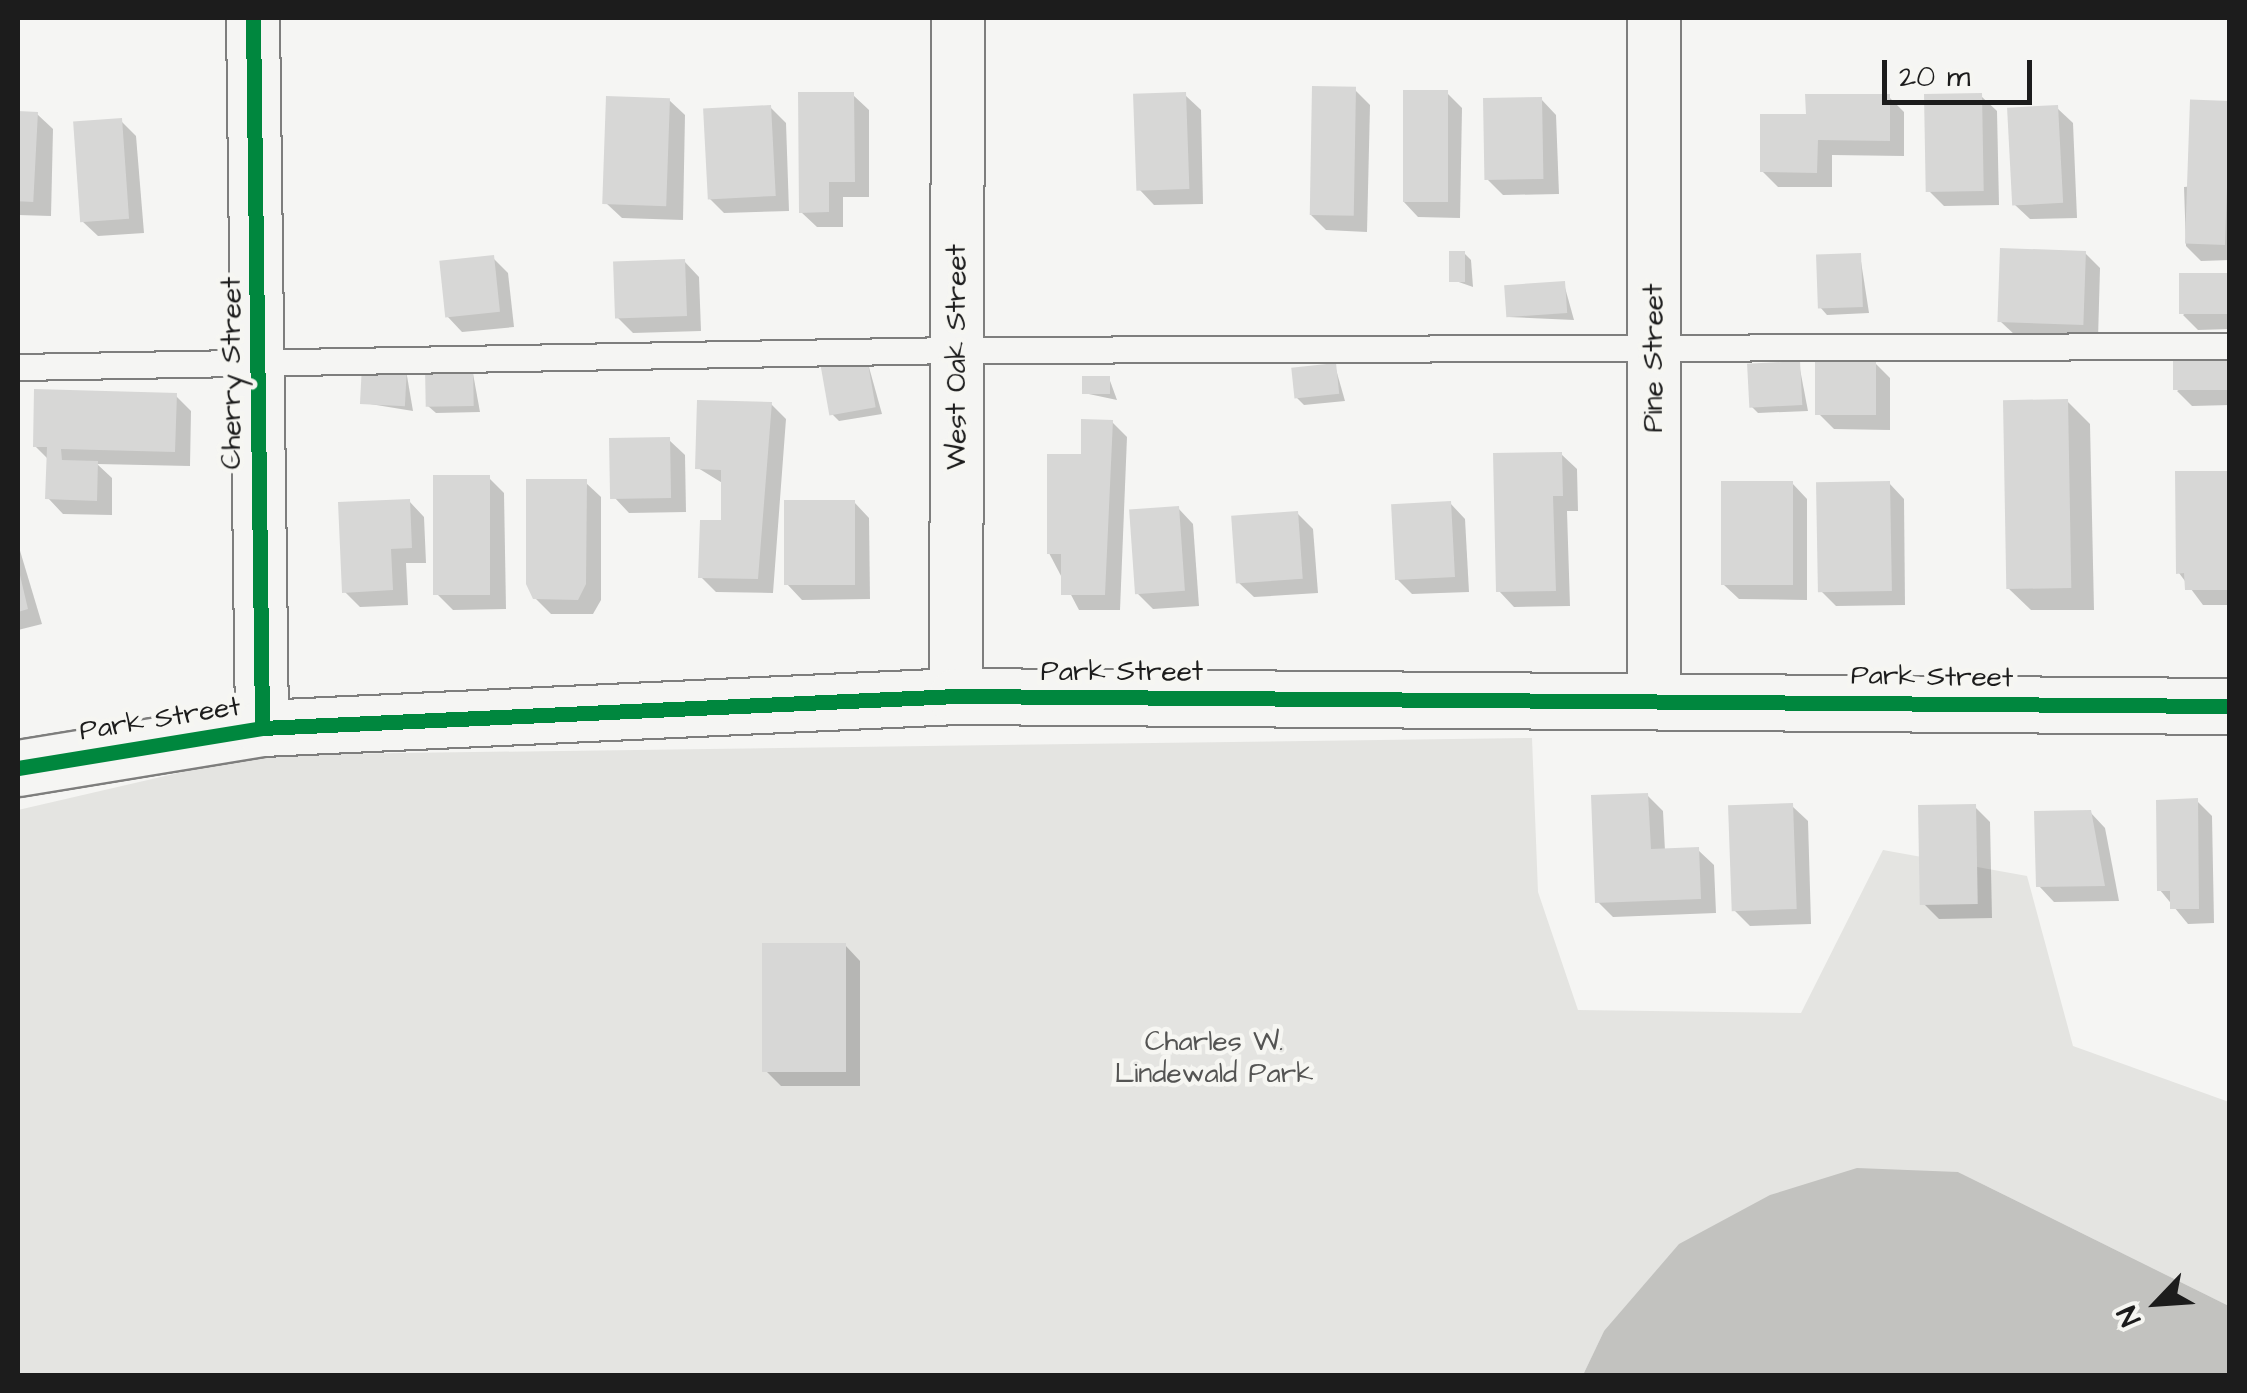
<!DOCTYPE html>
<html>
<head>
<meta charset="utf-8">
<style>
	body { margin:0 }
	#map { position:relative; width:2247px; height:1393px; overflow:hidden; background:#f5f5f3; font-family:"Architects Daughter",sans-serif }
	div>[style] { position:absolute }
	.green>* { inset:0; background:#e4e4e1 }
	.water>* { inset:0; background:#c2c2bf }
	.shadow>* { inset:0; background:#0003 }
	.building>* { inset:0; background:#d7d7d6; transform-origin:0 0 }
	.roads { filter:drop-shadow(2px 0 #7e7e7d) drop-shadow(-2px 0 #7e7e7d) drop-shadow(0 2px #7e7e7d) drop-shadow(0 -2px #7e7e7d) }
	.lane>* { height:25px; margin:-12.5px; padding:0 12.5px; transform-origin:12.5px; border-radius:12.5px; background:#f5f5f3 }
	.street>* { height:52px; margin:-26px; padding:0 26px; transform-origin:26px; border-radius:26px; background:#f5f5f3 }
	.secondary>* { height:55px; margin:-27.5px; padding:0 27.5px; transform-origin:27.5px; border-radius:27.5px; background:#f5f5f3 }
	.cycleway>* { height:15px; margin:-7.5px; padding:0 7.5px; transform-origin:7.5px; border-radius:7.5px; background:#00873e }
	span { translate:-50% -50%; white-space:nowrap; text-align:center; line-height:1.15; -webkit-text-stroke:9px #f6f6f2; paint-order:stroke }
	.street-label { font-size:28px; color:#1c1c1c }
	.park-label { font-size:28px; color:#545453 }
	.frame { position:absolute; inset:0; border:20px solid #1c1c1c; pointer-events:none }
	.north { position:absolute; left:2107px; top:1253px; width:100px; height:100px; -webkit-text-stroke:8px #f6f6f2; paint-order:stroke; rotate:245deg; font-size:28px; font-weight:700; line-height:40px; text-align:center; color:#1c1c1c }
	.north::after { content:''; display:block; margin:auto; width:35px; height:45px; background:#1c1c1c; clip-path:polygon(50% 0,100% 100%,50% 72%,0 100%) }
	.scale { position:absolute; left:1882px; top:60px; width:150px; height:45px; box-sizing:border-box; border:5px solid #1c1c1c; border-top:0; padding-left:12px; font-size:30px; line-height:35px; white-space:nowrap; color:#1c1c1c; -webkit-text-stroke:8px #f6f6f2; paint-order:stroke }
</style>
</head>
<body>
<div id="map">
	<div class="green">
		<i style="clip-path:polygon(1532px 738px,1538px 892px,1578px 1010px,1801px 1013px,1883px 850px,2027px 876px,2073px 1046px,2229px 1102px,2229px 1306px,1958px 1172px,1604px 1331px,1583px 1375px,18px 1375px,18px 810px,256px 755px)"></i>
	</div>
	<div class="water">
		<i style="clip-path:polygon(1857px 1168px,1958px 1172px,2229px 1306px,2229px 1375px,1583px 1375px,1604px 1331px,1679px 1244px,1770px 1195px)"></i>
	</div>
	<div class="shadow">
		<i style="clip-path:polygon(1355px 90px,1370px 105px,1367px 232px,1326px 230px,1310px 214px)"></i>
		<i style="clip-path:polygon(1447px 93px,1462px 108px,1460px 218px,1418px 217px,1403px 201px)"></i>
		<i style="clip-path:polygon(853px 95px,869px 110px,869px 197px,843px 197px,843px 227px,817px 227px,801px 212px)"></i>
		<i style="clip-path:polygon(1185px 95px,1201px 110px,1203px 204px,1154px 205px,1139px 189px)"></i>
		<i style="clip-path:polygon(1981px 96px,1997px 111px,1999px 205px,1944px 206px,1929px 191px)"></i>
		<i style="clip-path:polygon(1889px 97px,1904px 112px,1904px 156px,1832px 155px,1832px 187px,1778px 187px,1762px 171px,1808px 117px)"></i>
		<i style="clip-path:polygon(1541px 99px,1556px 115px,1559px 194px,1503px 195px,1488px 180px)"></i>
		<i style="clip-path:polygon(669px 100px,685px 115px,683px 220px,622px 218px,606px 203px)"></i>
		<i style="clip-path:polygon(2230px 103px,2230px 260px,2201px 261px,2186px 246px,2184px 187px,2195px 186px)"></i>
		<i style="clip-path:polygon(770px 107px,786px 123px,789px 211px,724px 213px,709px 198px)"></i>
		<i style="clip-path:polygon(2057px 108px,2073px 123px,2077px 218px,2030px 219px,2014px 204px)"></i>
		<i style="clip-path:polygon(18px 113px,37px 114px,53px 129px,51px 216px,18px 215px)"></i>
		<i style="clip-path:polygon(121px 121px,136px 136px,144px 233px,98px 236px,82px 221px)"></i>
		<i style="clip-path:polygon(1464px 253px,1471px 260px,1473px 287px,1453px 280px)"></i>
		<i style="clip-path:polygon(2085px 253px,2100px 268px,2098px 339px,2016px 336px,2000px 321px)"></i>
		<i style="clip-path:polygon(1860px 255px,1869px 313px,1827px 315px,1820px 307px)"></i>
		<i style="clip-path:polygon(493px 258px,508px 273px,514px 327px,462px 332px,447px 316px)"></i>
		<i style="clip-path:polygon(684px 261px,699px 277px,701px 331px,633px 333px,617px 317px)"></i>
		<i style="clip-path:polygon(2230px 276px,2230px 329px,2198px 330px,2183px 315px)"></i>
		<i style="clip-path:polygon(1564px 284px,1574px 320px,1508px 317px)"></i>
		<i style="clip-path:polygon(2230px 355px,2230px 405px,2192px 406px,2177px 391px)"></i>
		<i style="clip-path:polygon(867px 360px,882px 414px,839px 421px,832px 414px)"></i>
		<i style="clip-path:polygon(1875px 363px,1890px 378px,1890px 430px,1834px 429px,1819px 414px)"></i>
		<i style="clip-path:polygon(1799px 364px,1808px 411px,1758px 413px,1751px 406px)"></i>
		<i style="clip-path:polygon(1335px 366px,1345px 401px,1304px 405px,1297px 398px)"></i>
		<i style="clip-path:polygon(472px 368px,480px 412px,436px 413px,428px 406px)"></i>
		<i style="clip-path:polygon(406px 370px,413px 411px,364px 403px)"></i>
		<i style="clip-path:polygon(1109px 378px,1117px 400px,1084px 393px)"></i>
		<i style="clip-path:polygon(176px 396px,191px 411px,190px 466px,97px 464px,112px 478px,112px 515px,63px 514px,48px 498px,49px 460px,35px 446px)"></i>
		<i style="clip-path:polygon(2067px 401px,2090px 424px,2094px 610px,2031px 610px,2008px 588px)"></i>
		<i style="clip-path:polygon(771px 404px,786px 419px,773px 593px,716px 592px,701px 577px,723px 523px,724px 484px,698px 468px)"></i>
		<i style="clip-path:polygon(1112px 422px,1127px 437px,1120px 610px,1079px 610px,1049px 553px,1083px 456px)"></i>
		<i style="clip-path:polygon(669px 440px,685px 455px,686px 512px,629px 513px,614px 497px)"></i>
		<i style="clip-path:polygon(1561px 454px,1577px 469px,1578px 511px,1567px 511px,1570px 606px,1514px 607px,1499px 591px)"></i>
		<i style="clip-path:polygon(2230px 473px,2230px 605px,2203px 605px,2179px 573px)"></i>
		<i style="clip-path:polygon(489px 478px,504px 493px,506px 609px,453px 610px,438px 595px)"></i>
		<i style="clip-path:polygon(585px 482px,601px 497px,601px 600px,593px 614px,551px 614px,535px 598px)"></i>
		<i style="clip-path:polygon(1792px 483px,1807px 499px,1807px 600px,1739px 599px,1723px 584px)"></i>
		<i style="clip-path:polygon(1889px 483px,1904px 499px,1905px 605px,1836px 606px,1820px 590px)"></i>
		<i style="clip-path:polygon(409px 501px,424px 517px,426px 563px,406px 563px,408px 605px,360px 607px,345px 592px)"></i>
		<i style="clip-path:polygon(854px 502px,869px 518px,870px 599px,802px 600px,787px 584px)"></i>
		<i style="clip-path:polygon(1450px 503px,1465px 519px,1469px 592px,1412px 594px,1397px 579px)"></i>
		<i style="clip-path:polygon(1178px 508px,1193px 524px,1199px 606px,1153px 609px,1138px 594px)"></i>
		<i style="clip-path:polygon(1297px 513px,1313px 529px,1318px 593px,1254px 597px,1238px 582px)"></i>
		<i style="clip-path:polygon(18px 544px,42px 624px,18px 630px)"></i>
		<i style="clip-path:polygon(1648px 796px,1663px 811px,1665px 851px,1698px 850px,1714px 865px,1716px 913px,1613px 917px,1598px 902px)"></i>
		<i style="clip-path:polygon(2197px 801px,2212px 816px,2214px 923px,2188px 924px,2160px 890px)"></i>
		<i style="clip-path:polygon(1792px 806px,1808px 821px,1811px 924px,1750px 926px,1735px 911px)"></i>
		<i style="clip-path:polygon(1974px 806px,1990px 822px,1992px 918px,1939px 919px,1923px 903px)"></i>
		<i style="clip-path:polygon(2090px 812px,2105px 828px,2119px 901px,2054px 902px,2039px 886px)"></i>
		<i style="clip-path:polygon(845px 945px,860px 961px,860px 1086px,781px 1086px,766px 1071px)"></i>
	</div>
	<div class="building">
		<i style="left:1312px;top:86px;width:44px;height:129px;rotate:1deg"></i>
		<i style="left:1403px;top:90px;width:45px;height:112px"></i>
		<i style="clip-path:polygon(798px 92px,854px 92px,855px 182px,829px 182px,829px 212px,799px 213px)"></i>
		<i style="left:1186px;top:92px;width:97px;height:53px;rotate:88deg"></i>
		<i style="left:1982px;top:93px;width:98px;height:58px;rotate:89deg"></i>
		<i style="clip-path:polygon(1805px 94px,1890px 94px,1890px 141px,1818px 140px,1817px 173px,1760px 172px,1760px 114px,1806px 114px)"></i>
		<i style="left:606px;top:96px;width:64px;height:108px;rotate:2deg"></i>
		<i style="left:1542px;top:97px;width:82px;height:59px;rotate:89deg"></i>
		<i style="left:2230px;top:101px;width:144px;height:40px;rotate:92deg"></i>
		<i style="left:771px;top:105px;width:91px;height:68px;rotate:87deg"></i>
		<i style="left:2058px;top:105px;width:98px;height:51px;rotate:87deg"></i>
		<i style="left:18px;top:111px;width:20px;height:90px;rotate:3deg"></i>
		<i style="left:122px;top:118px;width:101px;height:49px;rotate:86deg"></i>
		<i style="left:2000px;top:248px;width:86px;height:74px;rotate:2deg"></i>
		<i style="left:1449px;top:251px;width:16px;height:31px"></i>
		<i style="left:1861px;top:253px;width:54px;height:45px;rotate:88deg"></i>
		<i style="left:494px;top:255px;width:57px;height:55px;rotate:84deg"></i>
		<i style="left:685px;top:259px;width:57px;height:72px;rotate:88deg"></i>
		<i style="left:2230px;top:273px;width:41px;height:51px;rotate:90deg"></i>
		<i style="left:1565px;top:281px;width:32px;height:61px;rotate:86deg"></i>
		<i style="left:2230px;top:352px;width:38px;height:57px;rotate:90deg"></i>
		<i style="left:867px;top:358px;width:50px;height:47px;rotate:80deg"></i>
		<i style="left:1815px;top:360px;width:61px;height:55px"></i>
		<i style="left:1800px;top:361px;width:44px;height:53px;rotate:87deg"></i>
		<i style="left:1336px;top:363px;width:31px;height:45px;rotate:84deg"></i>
		<i style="left:362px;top:365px;width:45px;height:39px;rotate:3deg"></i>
		<i style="left:473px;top:365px;width:41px;height:48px;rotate:89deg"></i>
		<i style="left:1082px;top:376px;width:28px;height:18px"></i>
		<i style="clip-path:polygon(34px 389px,177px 393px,175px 452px,61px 449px,62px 460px,98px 461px,97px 501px,45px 499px,47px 447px,33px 447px)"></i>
		<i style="left:2068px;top:399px;width:189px;height:65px;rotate:89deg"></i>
		<i style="clip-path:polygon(697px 400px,772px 402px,758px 579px,698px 578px,700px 520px,721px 520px,721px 470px,695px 469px)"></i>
		<i style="clip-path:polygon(1081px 419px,1113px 420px,1105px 595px,1061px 595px,1061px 554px,1047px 554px,1047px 454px,1081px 454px)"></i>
		<i style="left:670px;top:437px;width:61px;height:61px;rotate:89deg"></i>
		<i style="clip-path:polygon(1562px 452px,1563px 496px,1553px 496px,1556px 591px,1496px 592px,1493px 453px)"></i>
		<i style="clip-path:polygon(2175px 471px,2230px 471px,2230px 590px,2185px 590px,2184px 573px,2176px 574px)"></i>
		<i style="left:490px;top:475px;width:120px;height:57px;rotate:90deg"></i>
		<i style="clip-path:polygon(526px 479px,587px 479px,586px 584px,578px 600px,533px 599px,526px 584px)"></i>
		<i style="left:1721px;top:481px;width:72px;height:104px"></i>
		<i style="left:1890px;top:481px;width:110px;height:74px;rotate:89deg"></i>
		<i style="clip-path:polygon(410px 499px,412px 548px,391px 549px,393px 590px,342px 593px,338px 502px)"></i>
		<i style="left:784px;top:500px;width:71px;height:85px"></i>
		<i style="left:1451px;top:501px;width:76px;height:60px;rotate:87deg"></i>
		<i style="left:1179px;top:506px;width:85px;height:50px;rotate:86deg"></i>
		<i style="left:1298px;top:511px;width:68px;height:67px;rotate:86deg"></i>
		<i style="clip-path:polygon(19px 571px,28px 609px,18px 612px,18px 572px)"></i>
		<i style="clip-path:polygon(1648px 793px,1651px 849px,1699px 847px,1701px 899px,1595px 903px,1591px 795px)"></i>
		<i style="clip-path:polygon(2198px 798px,2199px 909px,2170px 909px,2170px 891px,2157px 891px,2156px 800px)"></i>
		<i style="left:1793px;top:803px;width:106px;height:65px;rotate:88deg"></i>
		<i style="left:1976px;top:804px;width:100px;height:58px;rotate:89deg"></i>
		<i style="clip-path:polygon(2091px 810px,2105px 886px,2036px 887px,2034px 811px)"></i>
		<i style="left:762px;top:943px;width:84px;height:129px"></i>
	</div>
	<div class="roads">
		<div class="lane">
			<i style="left:18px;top:367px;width:938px;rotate:-1.04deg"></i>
			<i style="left:956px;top:350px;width:1274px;rotate:-0.18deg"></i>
		</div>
		<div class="street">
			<i style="left:253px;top:18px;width:710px;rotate:89.27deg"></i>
			<i style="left:956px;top:696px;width:678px;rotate:-89.83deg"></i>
			<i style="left:1654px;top:699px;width:681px;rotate:-90deg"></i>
		</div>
		<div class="secondary">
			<i style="left:18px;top:768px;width:247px;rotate:-9.3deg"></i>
			<i style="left:262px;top:728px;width:695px;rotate:-2.64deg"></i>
			<i style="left:956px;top:696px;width:1274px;rotate:0.45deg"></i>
		</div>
	</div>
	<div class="cycleway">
		<i style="left:253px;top:18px;width:710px;rotate:89.27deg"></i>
		<i style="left:18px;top:768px;width:247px;rotate:-9.3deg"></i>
		<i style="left:262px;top:728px;width:695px;rotate:-2.64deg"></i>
		<i style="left:956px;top:696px;width:1274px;rotate:0.45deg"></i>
	</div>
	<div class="street-label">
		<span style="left:957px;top:357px;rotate:-90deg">West Oak Street</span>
		<span style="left:1654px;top:358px;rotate:-90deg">Pine Street</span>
		<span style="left:232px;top:373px;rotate:-90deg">Cherry Street</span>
		<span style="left:1122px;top:672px">Park Street</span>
		<span style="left:1932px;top:677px;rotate:1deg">Park Street</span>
		<span style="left:160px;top:719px;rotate:-9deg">Park Street</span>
	</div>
	<div class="park-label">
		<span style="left:1214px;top:1058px">Charles W.<br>Lindewald Park</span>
	</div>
	<div class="frame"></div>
	<div class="north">N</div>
	<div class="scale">20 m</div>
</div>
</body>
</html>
